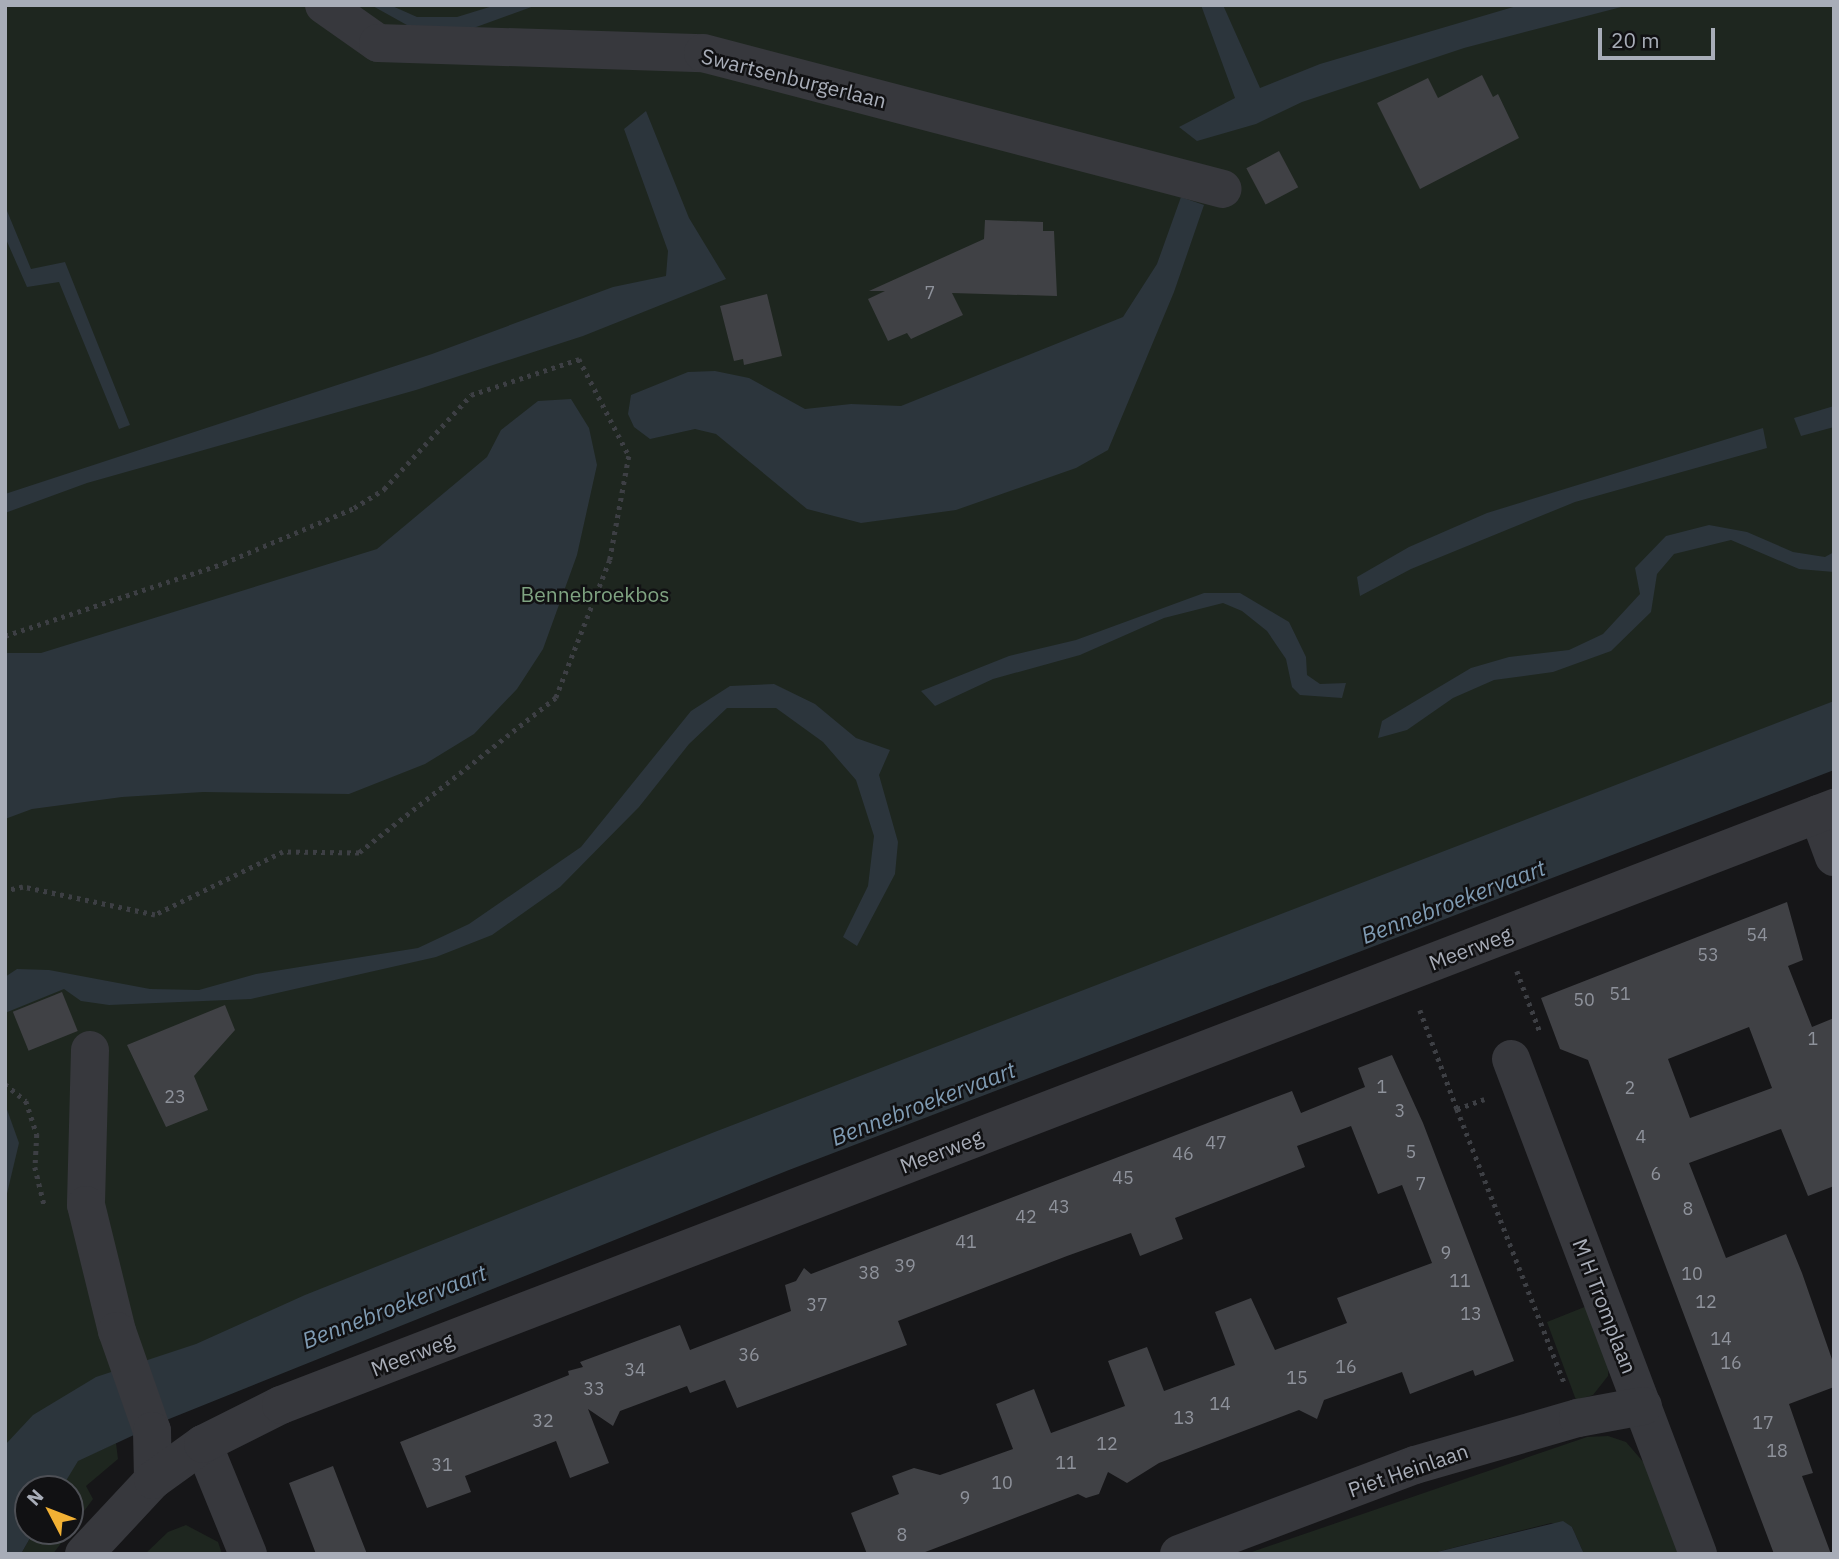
<!DOCTYPE html>
<html>
<head>
<meta charset="utf-8">
<style>
	body { margin:0 }
	#map { position:relative; width:1839px; height:1559px; overflow:hidden; background:#161618; font-family:"IBM Plex Sans",sans-serif }
	div>[style] { position:absolute }
	.green>* { inset:0; background:#1e261f }
	.water>* { inset:0; background:#2c353c }
	.building>* { inset:0; background:#404145; transform-origin:0 0 }
	.path>* { height:4.5px; margin-top:-2.25px; transform-origin:0; background:repeating-linear-gradient(90deg,#3d3f44 0 3.5px,transparent 0 8.5px) }
	.minor>* { height:38px; margin:-19px; padding:0 19px; transform-origin:19px; border-radius:19px; background:#37383d }
	span { translate:-50% -50%; white-space:nowrap; text-align:center; line-height:1.15; -webkit-text-stroke:5px #111113; paint-order:stroke }
	.number-label { font-size:18px; color:#8e929b }
	.number-label span { -webkit-text-stroke-width:0 }
	.street-label { font-size:21px; color:#a8adb8 }
	.park-label { font-size:21px; color:#7fa381 }
	.water-label { font-size:23px; color:#7f9bb3; font-style:italic }
	.frame { position:absolute; inset:0; border:7px solid #a8adb8; pointer-events:none }
	.north { position:absolute; left:14px; top:1475px; width:70px; height:70px; box-sizing:border-box; background:#111113; border:2px solid #4d4f55; border-radius:50%; rotate:312deg; font-size:19px; font-weight:700; line-height:28px; text-align:center; color:#a8adb8 }
	.north::after { content:''; display:block; margin:auto; width:24px; height:32px; background:#f2b134; clip-path:polygon(50% 0,100% 100%,50% 72%,0 100%) }
	.scale { position:absolute; left:1598px; top:28px; width:117px; height:32px; box-sizing:border-box; border:4px solid #a8adb8; border-top:0; padding-left:9px; font-size:21px; line-height:24px; white-space:nowrap; color:#a8adb8; -webkit-text-stroke:5px #111113; paint-order:stroke }
</style>
</head>
<body>
<div id="map">
	<div class="green">
		<i style="clip-path:polygon(5px 5px,1834px 5px,1834px 751px,282px 1339px,92px 1454px,116px 1443px,118px 1459px,86px 1486px,93px 1499px,70px 1530px,70px 1489px,61px 1488px,28px 1489px,5px 1529px)"></i>
		<i style="clip-path:polygon(1587px 1306px,1609px 1359px,1608px 1376px,1593px 1395px,1576px 1400px,1547px 1322px)"></i>
		<i style="clip-path:polygon(1608px 1436px,1626px 1442px,1645px 1464px,1679px 1554px,1584px 1554px,1572px 1527px,1551px 1523px,1429px 1554px,1246px 1554px,1587px 1437px)"></i>
		<i style="clip-path:polygon(186px 1525px,218px 1542px,222px 1554px,145px 1554px,168px 1532px)"></i>
		<i style="clip-path:polygon(34px 1531px,70px 1531px,53px 1554px,21px 1554px)"></i>
	</div>
	<div class="water">
		<i style="clip-path:polygon(371px 5px,390px 5px,417px 17px,457px 17px,496px 5px,537px 5px,468px 30px,414px 29px)"></i>
		<i style="clip-path:polygon(1201px 5px,1223px 5px,1260px 88px,1320px 64px,1520px 5px,1629px 5px,1464px 48px,1302px 102px,1256px 124px,1197px 141px,1179px 127px,1235px 98px)"></i>
		<i style="clip-path:polygon(646px 111px,689px 218px,726px 279px,583px 336px,416px 390px,87px 483px,5px 513px,5px 494px,432px 354px,613px 287px,666px 276px,668px 251px,624px 129px)"></i>
		<i style="clip-path:polygon(1181px 197px,1204px 205px,1174px 292px,1108px 450px,1076px 468px,956px 510px,861px 523px,807px 509px,716px 434px,695px 429px,650px 439px,634px 427px,628px 414px,631px 395px,688px 372px,715px 371px,749px 378px,805px 409px,851px 404px,901px 406px,1123px 317px,1157px 264px)"></i>
		<i style="clip-path:polygon(5px 206px,31px 269px,65px 262px,130px 425px,119px 429px,59px 282px,27px 287px,5px 237px)"></i>
		<i style="clip-path:polygon(571px 399px,589px 428px,597px 465px,577px 555px,543px 649px,517px 689px,474px 734px,425px 764px,349px 794px,203px 792px,122px 797px,32px 809px,5px 819px,5px 653px,41px 653px,377px 549px,487px 457px,501px 430px,538px 401px)"></i>
		<i style="clip-path:polygon(1834px 406px,1834px 427px,1801px 436px,1794px 418px)"></i>
		<i style="clip-path:polygon(1763px 428px,1767px 448px,1575px 502px,1411px 569px,1360px 596px,1357px 577px,1409px 547px,1487px 513px)"></i>
		<i style="clip-path:polygon(1709px 525px,1747px 532px,1793px 552px,1825px 557px,1834px 552px,1834px 572px,1799px 569px,1731px 540px,1674px 554px,1657px 574px,1651px 612px,1611px 651px,1553px 672px,1494px 680px,1453px 698px,1407px 730px,1378px 738px,1382px 721px,1471px 668px,1509px 657px,1569px 650px,1603px 634px,1640px 594px,1635px 568px,1666px 536px)"></i>
		<i style="clip-path:polygon(1204px 593px,1240px 593px,1289px 622px,1306px 657px,1307px 675px,1320px 684px,1346px 683px,1342px 698px,1300px 695px,1292px 687px,1286px 659px,1267px 631px,1242px 611px,1223px 603px,1164px 618px,1080px 655px,993px 679px,935px 706px,921px 691px,1009px 656px,1076px 640px)"></i>
		<i style="clip-path:polygon(774px 684px,815px 704px,856px 738px,890px 750px,879px 775px,898px 842px,895px 874px,857px 946px,843px 937px,868px 886px,874px 836px,856px 780px,823px 742px,776px 708px,727px 708px,689px 744px,639px 807px,560px 887px,492px 935px,436px 957px,251px 999px,109px 1005px,81px 1001px,64px 989px,5px 1013px,5px 977px,17px 969px,49px 970px,150px 989px,199px 990px,256px 974px,418px 948px,469px 924px,581px 847px,691px 711px,730px 686px)"></i>
		<i style="clip-path:polygon(1834px 701px,1834px 770px,789px 1170px,164px 1421px,78px 1461px,61px 1489px,28px 1489px,28px 1531px,34px 1531px,21px 1554px,5px 1554px,5px 1445px,33px 1415px,96px 1377px,196px 1344px,305px 1295px,712px 1133px)"></i>
		<i style="clip-path:polygon(5px 1104px,19px 1143px,5px 1202px)"></i>
		<i style="clip-path:polygon(1563px 1521px,1572px 1527px,1584px 1554px,1429px 1554px)"></i>
	</div>
	<div class="building">
		<i style="clip-path:polygon(1482px 75px,1493px 97px,1498px 94px,1519px 138px,1420px 189px,1377px 103px,1428px 78px,1438px 98px)"></i>
		<i style="left:1279px;top:151px;width:41px;height:37px;rotate:62deg"></i>
		<i style="clip-path:polygon(985px 220px,1043px 222px,1043px 231px,1054px 231px,1057px 296px,952px 293px,963px 315px,911px 339px,907px 333px,888px 341px,868px 299px,885px 291px,869px 291px,984px 239px)"></i>
		<i style="clip-path:polygon(767px 294px,782px 356px,744px 365px,743px 359px,734px 361px,720px 306px)"></i>
		<i style="clip-path:polygon(evenodd,1787px 902px,1803px 960px,1788px 966px,1812px 1027px,1834px 1018px,1834px 1186px,1808px 1196px,1781px 1129px,1689px 1163px,1726px 1258px,1786px 1234px,1802px 1273px,1834px 1365px,1834px 1387px,1789px 1404px,1813px 1473px,1802px 1476px,1831px 1554px,1774px 1554px,1588px 1060px,1560px 1049px,1541px 998px,1787px 902px,1749px 1027px,1772px 1088px,1690px 1118px,1668px 1059px,1749px 1027px)"></i>
		<i style="left:62px;top:992px;width:42px;height:53px;rotate:68deg"></i>
		<i style="clip-path:polygon(225px 1005px,235px 1030px,194px 1076px,208px 1110px,166px 1127px,127px 1045px)"></i>
		<i style="clip-path:polygon(1392px 1055px,1423px 1123px,1514px 1361px,1475px 1376px,1473px 1370px,1410px 1394px,1402px 1372px,1324px 1400px,1317px 1419px,1299px 1410px,1159px 1463px,1127px 1483px,1108px 1472px,1099px 1494px,1086px 1498px,1078px 1494px,920px 1554px,867px 1554px,851px 1513px,899px 1494px,892px 1476px,914px 1468px,940px 1475px,1013px 1449px,996px 1404px,1034px 1389px,1051px 1433px,1125px 1406px,1108px 1361px,1147px 1347px,1164px 1391px,1235px 1365px,1215px 1312px,1251px 1298px,1275px 1350px,1347px 1323px,1337px 1298px,1432px 1263px,1402px 1185px,1378px 1194px,1351px 1126px,1297px 1146px,1305px 1167px,1175px 1218px,1183px 1239px,1140px 1256px,1131px 1233px,1067px 1256px,898px 1321px,907px 1345px,737px 1408px,725px 1380px,690px 1393px,687px 1386px,620px 1411px,613px 1426px,588px 1409px,609px 1463px,570px 1478px,556px 1441px,465px 1476px,471px 1492px,427px 1508px,400px 1442px,569px 1375px,568px 1371px,583px 1367px,580px 1362px,680px 1325px,690px 1350px,791px 1311px,785px 1285px,796px 1281px,804px 1268px,811px 1274px,1292px 1091px,1301px 1113px,1365px 1087px,1358px 1068px)"></i>
		<i style="clip-path:polygon(333px 1466px,358px 1531px,367px 1554px,316px 1554px,289px 1483px)"></i>
	</div>
	<div class="path">
		<i style="left:5px;top:636px;width:231px;rotate:-18.4deg"></i>
		<i style="left:224px;top:563px;width:141px;rotate:-22.9deg"></i>
		<i style="left:354px;top:508px;width:36px;rotate:-32deg"></i>
		<i style="left:384px;top:489px;width:128px;rotate:-47.2deg"></i>
		<i style="left:471px;top:395px;width:114px;rotate:-18.4deg"></i>
		<i style="left:579px;top:359px;width:109px;rotate:62.7deg"></i>
		<i style="left:629px;top:456px;width:106px;rotate:100.4deg"></i>
		<i style="left:610px;top:560px;width:148px;rotate:111.4deg"></i>
		<i style="left:556px;top:698px;width:251px;rotate:141.8deg"></i>
		<i style="left:359px;top:853px;width:76px;rotate:-179.2deg"></i>
		<i style="left:283px;top:852px;width:143px;rotate:153.8deg"></i>
		<i style="left:155px;top:915px;width:135px;rotate:-168deg"></i>
		<i style="left:23px;top:887px;width:18px;rotate:167deg"></i>
		<i style="left:1517px;top:971px;width:65px;rotate:69.3deg"></i>
		<i style="left:1420px;top:1010px;width:106px;rotate:69.5deg"></i>
		<i style="left:1457px;top:1109px;width:29px;rotate:-20deg"></i>
		<i style="left:5px;top:1084px;width:27px;rotate:39deg"></i>
		<i style="left:26px;top:1101px;width:35px;rotate:72deg"></i>
		<i style="left:37px;top:1134px;width:33px;rotate:93deg"></i>
		<i style="left:35px;top:1167px;width:42px;rotate:76.3deg"></i>
		<i style="left:1457px;top:1109px;width:293px;rotate:68.6deg"></i>
	</div>
	<div class="minor">
		<i style="left:324px;top:5px;width:66px;rotate:35.1deg"></i>
		<i style="left:378px;top:43px;width:325px;rotate:1.8deg"></i>
		<i style="left:703px;top:53px;width:537px;rotate:14.66deg"></i>
		<i style="left:1818px;top:814px;width:46px;rotate:69.6deg"></i>
		<i style="left:90px;top:1050px;width:155px;rotate:91.5deg"></i>
		<i style="left:86px;top:1205px;width:130px;rotate:76.2deg"></i>
		<i style="left:117px;top:1331px;width:106px;rotate:70.7deg"></i>
		<i style="left:152px;top:1431px;width:49px;rotate:88.8deg"></i>
		<i style="left:1511px;top:1059px;width:529px;rotate:69.3deg"></i>
		<i style="left:203px;top:1444px;width:119px;rotate:67.8deg"></i>
		<i style="left:84px;top:1554px;width:101px;rotate:-47deg"></i>
		<i style="left:153px;top:1480px;width:62px;rotate:-35.8deg"></i>
		<i style="left:203px;top:1444px;width:87px;rotate:-26.6deg"></i>
		<i style="left:281px;top:1405px;width:1664px;rotate:-21.03deg"></i>
		<i style="left:1179px;top:1554px;width:252px;rotate:-20.7deg"></i>
		<i style="left:1415px;top:1465px;width:170px;rotate:-16.1deg"></i>
		<i style="left:1578px;top:1418px;width:66px;rotate:-10.5deg"></i>
	</div>
	<div class="number-label">
		<span style="left:930px;top:293px">7</span>
		<span style="left:1757px;top:935px">54</span>
		<span style="left:1708px;top:955px">53</span>
		<span style="left:1620px;top:994px">51</span>
		<span style="left:1584px;top:1000px">50</span>
		<span style="left:1813px;top:1039px">1</span>
		<span style="left:1382px;top:1087px">1</span>
		<span style="left:1630px;top:1088px">2</span>
		<span style="left:175px;top:1097px">23</span>
		<span style="left:1400px;top:1111px">3</span>
		<span style="left:1641px;top:1137px">4</span>
		<span style="left:1216px;top:1143px">47</span>
		<span style="left:1411px;top:1152px">5</span>
		<span style="left:1183px;top:1154px">46</span>
		<span style="left:1656px;top:1174px">6</span>
		<span style="left:1123px;top:1178px">45</span>
		<span style="left:1421px;top:1184px">7</span>
		<span style="left:1059px;top:1207px">43</span>
		<span style="left:1688px;top:1209px">8</span>
		<span style="left:1026px;top:1217px">42</span>
		<span style="left:966px;top:1242px">41</span>
		<span style="left:1446px;top:1253px">9</span>
		<span style="left:905px;top:1266px">39</span>
		<span style="left:869px;top:1273px">38</span>
		<span style="left:1692px;top:1274px">10</span>
		<span style="left:1460px;top:1281px">11</span>
		<span style="left:1706px;top:1302px">12</span>
		<span style="left:817px;top:1305px">37</span>
		<span style="left:1471px;top:1314px">13</span>
		<span style="left:1721px;top:1339px">14</span>
		<span style="left:749px;top:1355px">36</span>
		<span style="left:1731px;top:1363px">16</span>
		<span style="left:1346px;top:1367px">16</span>
		<span style="left:635px;top:1370px">34</span>
		<span style="left:1297px;top:1378px">15</span>
		<span style="left:594px;top:1389px">33</span>
		<span style="left:1220px;top:1404px">14</span>
		<span style="left:1184px;top:1418px">13</span>
		<span style="left:543px;top:1421px">32</span>
		<span style="left:1763px;top:1423px">17</span>
		<span style="left:1107px;top:1444px">12</span>
		<span style="left:1777px;top:1451px">18</span>
		<span style="left:1066px;top:1463px">11</span>
		<span style="left:442px;top:1465px">31</span>
		<span style="left:1002px;top:1483px">10</span>
		<span style="left:965px;top:1498px">9</span>
		<span style="left:902px;top:1535px">8</span>
	</div>
	<div class="street-label">
		<span style="left:794px;top:78px;rotate:14deg">Swartsenburgerlaan</span>
		<span style="left:1470px;top:948px;rotate:-21deg">Meerweg</span>
		<span style="left:941px;top:1151px;rotate:-21deg">Meerweg</span>
		<span style="left:1605px;top:1306px;rotate:69deg">M H Tromplaan</span>
		<span style="left:412px;top:1354px;rotate:-21deg">Meerweg</span>
		<span style="left:1408px;top:1470px;rotate:-19deg">Piet Heinlaan</span>
	</div>
	<div class="park-label">
		<span style="left:595px;top:594px">Bennebroekbos</span>
	</div>
	<div class="water-label">
		<span style="left:1453px;top:901px;rotate:-21deg">Bennebroekervaart</span>
		<span style="left:923px;top:1103px;rotate:-21deg">Bennebroekervaart</span>
		<span style="left:394px;top:1306px;rotate:-21deg">Bennebroekervaart</span>
	</div>
	<div class="frame"></div>
	<div class="north">N</div>
	<div class="scale">20 m</div>
</div>
</body>
</html>
